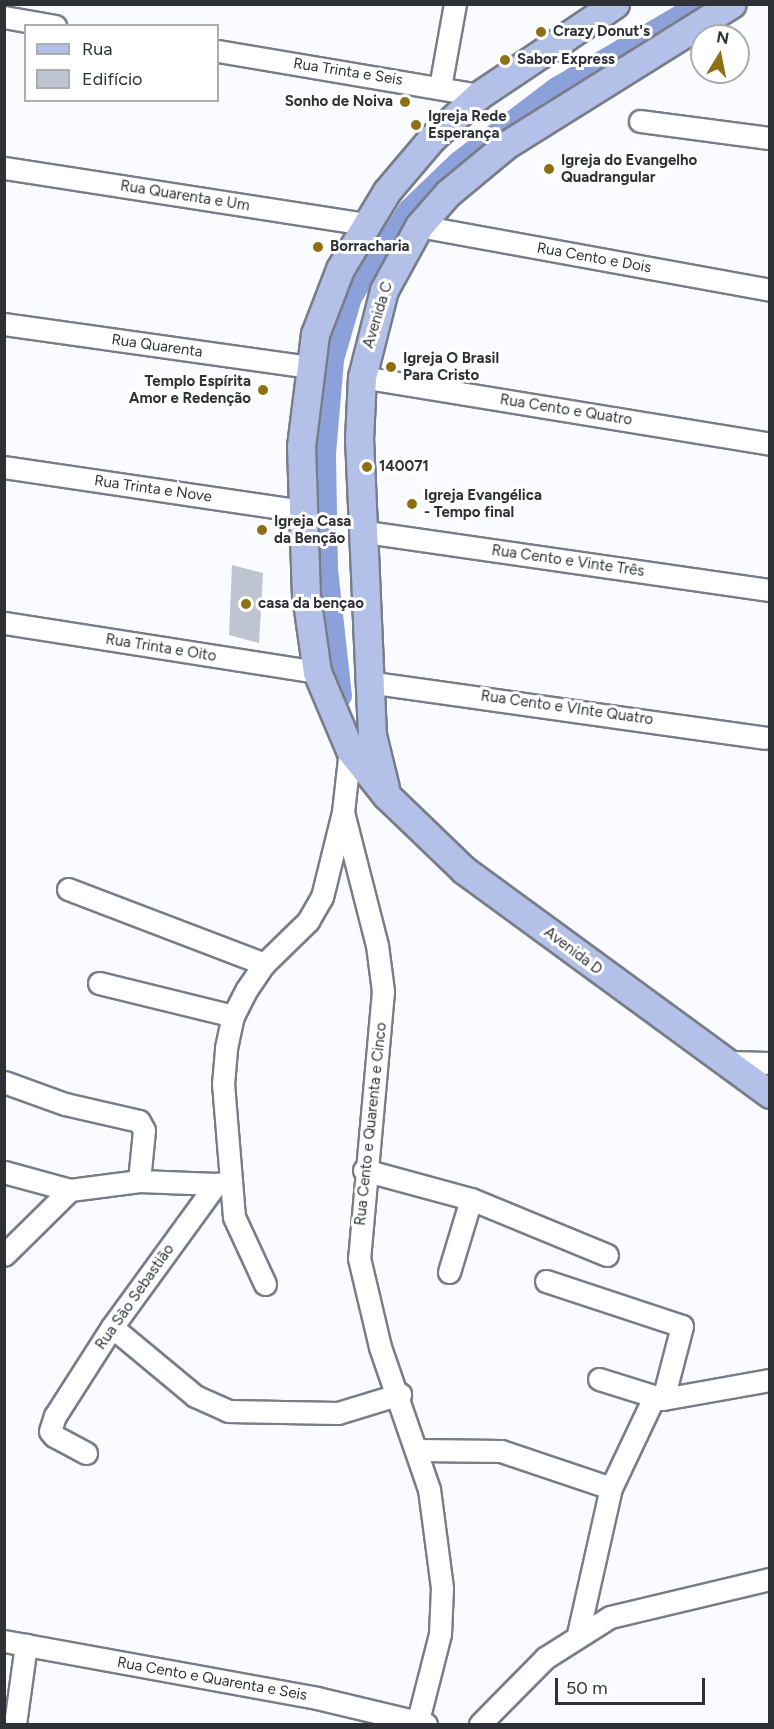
<!DOCTYPE html>
<html>
<head>
<meta charset="utf-8">
<style>
	body { margin:0 }
	#map { position:relative; width:774px; height:1729px; overflow:hidden; background:#fafbfe; font-family:Figtree,sans-serif }
	div>[style] { position:absolute }
	.canal>* { height:21px; margin:-10.5px; padding:0 10.5px; transform-origin:10.5px; border-radius:10.5px; background:#8ca1d9 }
	.building>* { inset:0; background:#bfc4d1 }
	.roads { filter:drop-shadow(2px 0 #787d89) drop-shadow(-2px 0 #787d89) drop-shadow(0 2px #787d89) drop-shadow(0 -2px #787d89) }
	.minor>* { height:21px; margin:-10.5px; padding:0 10.5px; transform-origin:10.5px; border-radius:10.5px; background:#fff }
	.major>* { height:27px; margin:-13.5px; padding:0 13.5px; transform-origin:13.5px; border-radius:13.5px; background:#b3c1e8 }
	.dots>* { width:16px; height:16px; translate:-50% -50%; box-sizing:border-box; border:3px solid #fff; border-radius:50% }
	span { translate:-50% -50%; white-space:nowrap; text-align:center; line-height:1.15; -webkit-text-stroke:6px #fff; paint-order:stroke }
	.poi-label { font-size:15px; color:#2e3136; font-weight:700 }
	.left { translate:0 -50%; text-align:left }
	.right { translate:-100% -50%; text-align:right }
	.street-label { font-size:15px; color:#2e3136 }
	.frame { position:absolute; inset:0; border:6px solid #2e3136; pointer-events:none }
	.legend { position:absolute; left:24px; top:24px; width:195px; height:78px; box-sizing:border-box; background:#fff; border:2px solid #abadaf; margin:0; padding:8px 10px; list-style:none; font-size:18px; color:#2e3136 }
	.legend li { display:flex; align-items:center; gap:12px; height:30px }
	.legend b { width:30px; border:2px solid #abadaf }
	.north { position:absolute; left:690px; top:24px; width:60px; height:60px; box-sizing:border-box; background:#fff; border:2px solid #abadaf; border-radius:50%; rotate:10deg; font-size:16px; font-weight:700; line-height:24px; text-align:center; color:#2e3136 }
	.north::after { content:''; display:block; margin:auto; width:21px; height:27px; background:#8e6f13; clip-path:polygon(50% 0,100% 100%,50% 72%,0 100%) }
	.scale { position:absolute; left:555px; top:1678px; width:150px; height:27px; box-sizing:border-box; border:3px solid #2e3136; border-top:0; padding-left:8px; font-size:18px; line-height:21px; white-space:nowrap; color:#2e3136; -webkit-text-stroke:4px #fff; paint-order:stroke }
</style>
</head>
<body>
<div id="map">
	<div class="canal">
		<i style="left:341px;top:696px;width:127px;rotate:-96.3deg"></i>
		<i style="left:327px;top:570px;width:117px;rotate:-91deg"></i>
		<i style="left:325px;top:453px;width:94px;rotate:-85.1deg"></i>
		<i style="left:333px;top:359px;width:65px;rotate:-73.8deg"></i>
		<i style="left:351px;top:297px;width:105px;rotate:-57.1deg"></i>
		<i style="left:408px;top:209px;width:69px;rotate:-43.8deg"></i>
		<i style="left:458px;top:161px;width:123px;rotate:-37.1deg"></i>
		<i style="left:556px;top:87px;width:164px;rotate:-30.3deg"></i>
	</div>
	<div class="building">
		<i style="clip-path:polygon(232px 565px,263px 573px,259px 643px,229px 635px)"></i>
	</div>
	<div class="roads">
		<div class="minor">
			<i style="left:4px;top:17px;width:52px;rotate:10deg"></i>
			<i style="left:218px;top:51px;width:265px;rotate:9.6deg"></i>
			<i style="left:440px;top:87px;width:84px;rotate:-79.8deg"></i>
			<i style="left:640px;top:121px;width:131px;rotate:7.5deg"></i>
			<i style="left:4px;top:168px;width:366px;rotate:8.8deg"></i>
			<i style="left:419px;top:226px;width:357px;rotate:10.3deg"></i>
			<i style="left:4px;top:324px;width:308px;rotate:8deg"></i>
			<i style="left:362px;top:377px;width:413px;rotate:9.3deg"></i>
			<i style="left:4px;top:467px;width:301px;rotate:8.4deg"></i>
			<i style="left:366px;top:532px;width:408px;rotate:8.2deg"></i>
			<i style="left:4px;top:623px;width:317px;rotate:8.9deg"></i>
			<i style="left:368px;top:682px;width:401px;rotate:8deg"></i>
			<i style="left:343px;top:812px;width:137px;rotate:75.7deg"></i>
			<i style="left:377px;top:945px;width:46px;rotate:82.6deg"></i>
			<i style="left:383px;top:991px;width:268px;rotate:95.1deg"></i>
			<i style="left:359px;top:1258px;width:91px;rotate:76.7deg"></i>
			<i style="left:380px;top:1347px;width:150px;rotate:71deg"></i>
			<i style="left:429px;top:1489px;width:100px;rotate:82.5deg"></i>
			<i style="left:442px;top:1588px;width:46px;rotate:92.5deg"></i>
			<i style="left:440px;top:1634px;width:93px;rotate:104.3deg"></i>
			<i style="left:68px;top:889px;width:210px;rotate:20.9deg"></i>
			<i style="left:99px;top:983px;width:138px;rotate:13.8deg"></i>
			<i style="left:725px;top:1062px;width:45px;rotate:1.3deg"></i>
			<i style="left:4px;top:1082px;width:65px;rotate:19.8deg"></i>
			<i style="left:65px;top:1104px;width:76px;rotate:12.9deg"></i>
			<i style="left:139px;top:1121px;width:10px;rotate:61deg"></i>
			<i style="left:144px;top:1130px;width:51px;rotate:95.6deg"></i>
			<i style="left:364px;top:1170px;width:111px;rotate:15.2deg"></i>
			<i style="left:471px;top:1199px;width:147px;rotate:22.4deg"></i>
			<i style="left:4px;top:1172px;width:68px;rotate:15.3deg"></i>
			<i style="left:70px;top:1190px;width:70px;rotate:-7.4deg"></i>
			<i style="left:139px;top:1181px;width:77px;rotate:2.2deg"></i>
			<i style="left:4px;top:1255px;width:93px;rotate:-44.6deg"></i>
			<i style="left:449px;top:1272px;width:76px;rotate:-73.2deg"></i>
			<i style="left:546px;top:1281px;width:143px;rotate:18.3deg"></i>
			<i style="left:682px;top:1326px;width:75px;rotate:104.6deg"></i>
			<i style="left:265px;top:1284px;width:74px;rotate:-114.8deg"></i>
			<i style="left:234px;top:1217px;width:133px;rotate:-94.7deg"></i>
			<i style="left:223px;top:1084px;width:36px;rotate:-85deg"></i>
			<i style="left:226px;top:1048px;width:33px;rotate:-78deg"></i>
			<i style="left:233px;top:1016px;width:30px;rotate:-63deg"></i>
			<i style="left:247px;top:989px;width:30px;rotate:-56deg"></i>
			<i style="left:264px;top:964px;width:62px;rotate:-44.3deg"></i>
			<i style="left:308px;top:921px;width:28px;rotate:-60deg"></i>
			<i style="left:322px;top:897px;width:88px;rotate:-76.1deg"></i>
			<i style="left:343px;top:812px;width:62px;rotate:-83.6deg"></i>
			<i style="left:112px;top:1327px;width:108px;rotate:39.7deg"></i>
			<i style="left:195px;top:1396px;width:36px;rotate:24deg"></i>
			<i style="left:228px;top:1411px;width:110px;rotate:1deg"></i>
			<i style="left:338px;top:1413px;width:65px;rotate:-17deg"></i>
			<i style="left:599px;top:1379px;width:67px;rotate:17.4deg"></i>
			<i style="left:663px;top:1399px;width:109px;rotate:-10.1deg"></i>
			<i style="left:419px;top:1450px;width:82px;rotate:0.7deg"></i>
			<i style="left:501px;top:1451px;width:116px;rotate:18.6deg"></i>
			<i style="left:86px;top:1453px;width:36px;rotate:-152deg"></i>
			<i style="left:54px;top:1436px;width:6px;rotate:-129deg"></i>
			<i style="left:50px;top:1431px;width:16px;rotate:-72deg"></i>
			<i style="left:55px;top:1416px;width:106px;rotate:-57.4deg"></i>
			<i style="left:112px;top:1327px;width:177px;rotate:-54deg"></i>
			<i style="left:216px;top:1184px;width:12px;rotate:-5deg"></i>
			<i style="left:578px;top:1634px;width:150px;rotate:-77.3deg"></i>
			<i style="left:611px;top:1488px;width:101px;rotate:-64.7deg"></i>
			<i style="left:4px;top:1641px;width:318px;rotate:10.3deg"></i>
			<i style="left:317px;top:1698px;width:112px;rotate:13.4deg"></i>
			<i style="left:15px;top:1724px;width:80px;rotate:-82.1deg"></i>
			<i style="left:480px;top:1724px;width:93px;rotate:-45.4deg"></i>
			<i style="left:545px;top:1658px;width:77px;rotate:-32.2deg"></i>
			<i style="left:610px;top:1617px;width:164px;rotate:-13.4deg"></i>
		</div>
		<div class="major">
			<i style="left:615px;top:4px;width:164px;rotate:146.2deg"></i>
			<i style="left:479px;top:95px;width:64px;rotate:137.5deg"></i>
			<i style="left:432px;top:138px;width:70px;rotate:130.3deg"></i>
			<i style="left:387px;top:191px;width:91px;rotate:121.1deg"></i>
			<i style="left:340px;top:269px;width:70px;rotate:111deg"></i>
			<i style="left:315px;top:334px;width:113px;rotate:97.1deg"></i>
			<i style="left:301px;top:446px;width:149px;rotate:88.1deg"></i>
			<i style="left:306px;top:595px;width:78px;rotate:81.9deg"></i>
			<i style="left:317px;top:672px;width:85px;rotate:67.1deg"></i>
			<i style="left:350px;top:750px;width:58px;rotate:51.3deg"></i>
			<i style="left:386px;top:795px;width:108px;rotate:43.9deg"></i>
			<i style="left:464px;top:870px;width:379px;rotate:36.2deg"></i>
			<i style="left:385px;top:788px;width:55px;rotate:-103.8deg"></i>
			<i style="left:372px;top:735px;width:295px;rotate:-92.5deg"></i>
			<i style="left:359px;top:440px;width:63px;rotate:-87.3deg"></i>
			<i style="left:362px;top:377px;width:90px;rotate:-75.8deg"></i>
			<i style="left:384px;top:290px;width:73px;rotate:-61.3deg"></i>
			<i style="left:419px;top:226px;width:44px;rotate:-48.7deg"></i>
			<i style="left:448px;top:193px;width:75px;rotate:-39.6deg"></i>
			<i style="left:506px;top:145px;width:266px;rotate:-32deg"></i>
		</div>
	</div>
	<div class="dots">
		<i style="left:541px;top:32px;background:#8e6f13"></i>
		<i style="left:505px;top:60px;background:#8e6f13"></i>
		<i style="left:405px;top:102px;background:#8e6f13"></i>
		<i style="left:416px;top:125px;background:#8e6f13"></i>
		<i style="left:549px;top:169px;background:#8e6f13"></i>
		<i style="left:318px;top:247px;background:#8e6f13"></i>
		<i style="left:391px;top:367px;background:#8e6f13"></i>
		<i style="left:263px;top:390px;background:#8e6f13"></i>
		<i style="left:367px;top:467px;background:#8e6f13"></i>
		<i style="left:412px;top:504px;background:#8e6f13"></i>
		<i style="left:262px;top:530px;background:#8e6f13"></i>
		<i style="left:246px;top:604px;background:#8e6f13"></i>
	</div>
	<div class="poi-label">
		<span class="left" style="left:553px;top:32px">Crazy Donut's</span>
		<span class="left" style="left:517px;top:60px">Sabor Express</span>
		<span class="right" style="left:393px;top:102px">Sonho de Noiva</span>
		<span class="left" style="left:428px;top:125px">Igreja Rede<br>Esperança</span>
		<span class="left" style="left:561px;top:169px">Igreja do Evangelho<br>Quadrangular</span>
		<span class="left" style="left:330px;top:247px">Borracharia</span>
		<span class="left" style="left:403px;top:367px">Igreja O Brasil<br>Para Cristo</span>
		<span class="right" style="left:251px;top:390px">Templo Espírita<br>Amor e Redenção</span>
		<span class="left" style="left:379px;top:467px">140071</span>
		<span class="left" style="left:424px;top:504px">Igreja Evangélica<br>- Tempo final</span>
		<span class="left" style="left:274px;top:530px">Igreja Casa<br>da Benção</span>
		<span class="left" style="left:258px;top:604px">casa da bençao</span>
	</div>
	<div class="street-label">
		<span style="left:348px;top:72px;rotate:9deg">Rua Trinta e Seis</span>
		<span style="left:185px;top:196px;rotate:9deg">Rua Quarenta e Um</span>
		<span style="left:594px;top:258px;rotate:10deg">Rua Cento e Dois</span>
		<span style="left:378px;top:315px;rotate:-73deg">Avenida C</span>
		<span style="left:157px;top:346px;rotate:8deg">Rua Quarenta</span>
		<span style="left:566px;top:410px;rotate:9deg">Rua Cento e Quatro</span>
		<span style="left:153px;top:489px;rotate:8deg">Rua Trinta e Nove</span>
		<span style="left:568px;top:561px;rotate:8deg">Rua Cento e Vinte Três</span>
		<span style="left:161px;top:648px;rotate:9deg">Rua Trinta e Oito</span>
		<span style="left:567px;top:708px;rotate:8deg">Rua Cento e VInte Quatro</span>
		<span style="left:573px;top:951px;rotate:37deg">Avenida D</span>
		<span style="left:371px;top:1124px;rotate:-84deg">Rua Cento e Quarenta e Cinco</span>
		<span style="left:135px;top:1297px;rotate:-55deg">Rua São Sebastião</span>
		<span style="left:212px;top:1679px;rotate:10deg">Rua Cento e Quarenta e Seis</span>
	</div>
	<div class="frame"></div>
	<ul class="legend">
	<li><b style="height:8px;background:#b3c1e8"></b>Rua</li>
	<li><b style="height:16px;background:#bfc4d1"></b>Edifício</li>
	</ul>
	<div class="north">N</div>
	<div class="scale">50 m</div>
</div>
</body>
</html>
